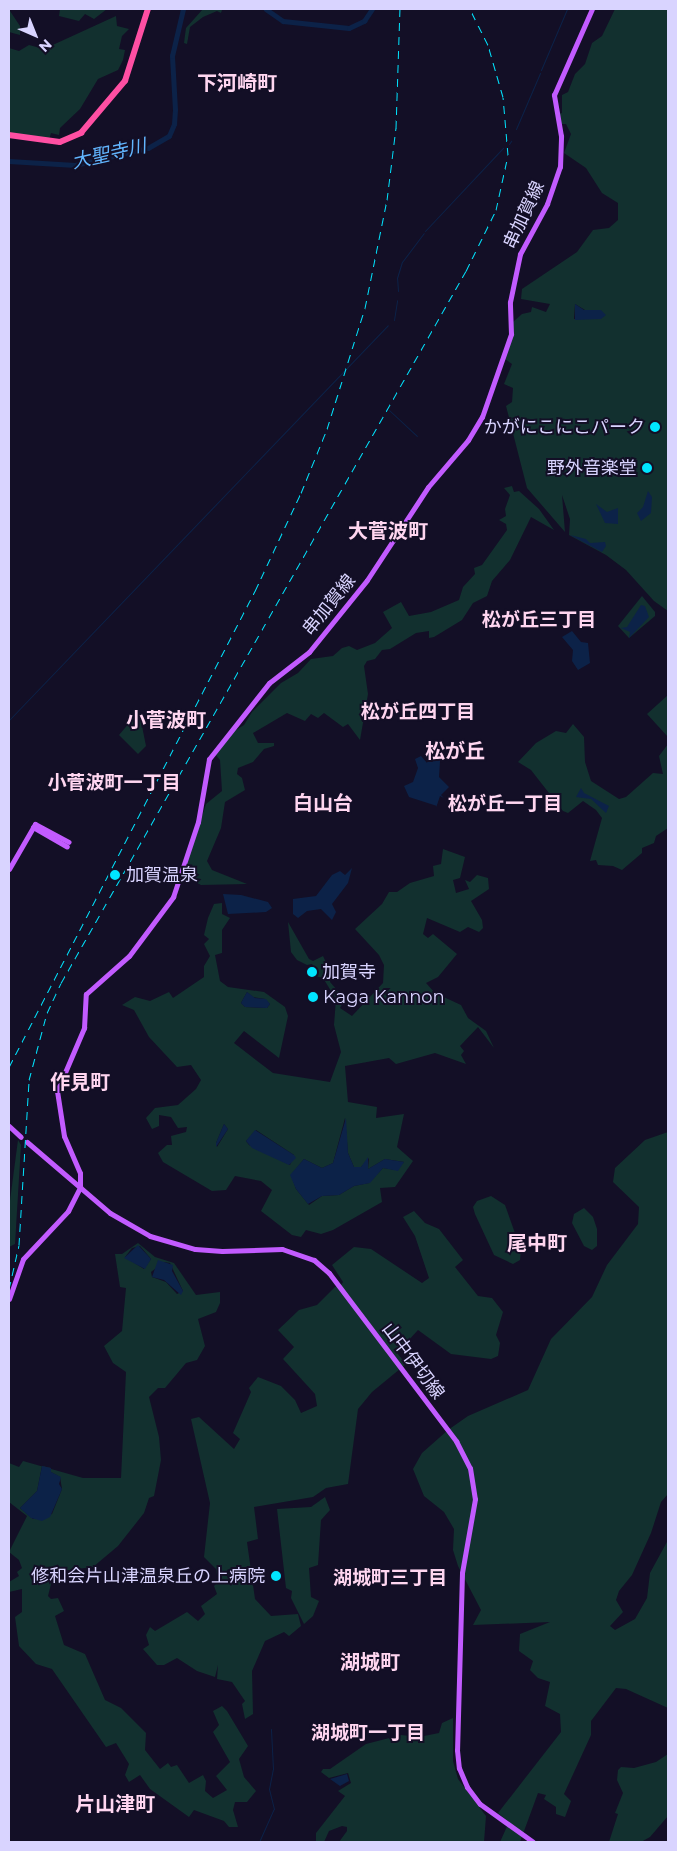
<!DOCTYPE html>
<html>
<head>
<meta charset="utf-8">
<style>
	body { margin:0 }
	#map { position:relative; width:677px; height:1851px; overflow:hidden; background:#130f26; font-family:Montserrat,"Noto Sans JP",sans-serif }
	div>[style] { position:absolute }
	.green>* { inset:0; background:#12302f }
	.water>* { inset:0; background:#0c2248 }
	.stream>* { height:1px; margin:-0.5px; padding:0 0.5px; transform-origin:0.5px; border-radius:0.5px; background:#0c2248 }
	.river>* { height:4.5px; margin:-2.25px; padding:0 2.25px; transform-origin:2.25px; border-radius:2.25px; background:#0c2248 }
	.major>* { height:5px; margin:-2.5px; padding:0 2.5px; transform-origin:2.5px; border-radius:2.5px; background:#c25bff }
	.highway>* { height:5.5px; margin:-2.75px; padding:0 2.75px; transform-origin:2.75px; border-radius:2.75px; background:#ff4fa3 }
	.rail>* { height:1px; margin-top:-0.5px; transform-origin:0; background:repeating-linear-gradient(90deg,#00e5ff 0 8px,transparent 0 14px) }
	.dots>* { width:14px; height:14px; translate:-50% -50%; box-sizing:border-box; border:2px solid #130f26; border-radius:50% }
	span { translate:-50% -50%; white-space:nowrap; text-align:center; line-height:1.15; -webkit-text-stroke:4px #130f26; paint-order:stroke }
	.street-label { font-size:18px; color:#d9d4ff }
	.poi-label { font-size:18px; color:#d9d4ff }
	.right { translate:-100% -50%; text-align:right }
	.left { translate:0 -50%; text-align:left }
	.water-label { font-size:19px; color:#62b6ff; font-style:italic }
	.neighbourhood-label { font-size:19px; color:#ffd6f0; font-weight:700 }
	.quarter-label { font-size:20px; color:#ffd6f0; font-weight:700 }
	.frame { position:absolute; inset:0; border:10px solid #d9d4ff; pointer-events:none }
	.north { position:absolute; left:10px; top:10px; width:50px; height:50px; -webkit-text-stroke:4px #130f26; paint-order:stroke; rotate:136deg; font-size:14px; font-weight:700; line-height:20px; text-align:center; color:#d9d4ff }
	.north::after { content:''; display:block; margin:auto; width:18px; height:22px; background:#d9d4ff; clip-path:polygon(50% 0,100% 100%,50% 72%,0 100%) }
</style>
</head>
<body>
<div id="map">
	<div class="green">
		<i style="clip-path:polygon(60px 9px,107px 9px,94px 19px,85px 14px,79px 21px,59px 16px)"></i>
		<i style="clip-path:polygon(203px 9px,222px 10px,221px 13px,217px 11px,203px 17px,190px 27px,187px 44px,184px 43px,186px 28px)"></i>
		<i style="clip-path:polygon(evenodd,615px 9px,668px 9px,668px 611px,654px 601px,626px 570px,606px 555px,569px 535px,570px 519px,562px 495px,565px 532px,527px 488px,506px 406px,512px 402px,513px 388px,504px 384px,512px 364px,505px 359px,513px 322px,522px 314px,531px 312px,532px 307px,546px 312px,550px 304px,521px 299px,522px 289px,577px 252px,593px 230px,609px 228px,618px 220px,618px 203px,602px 193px,586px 168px,564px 153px,571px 134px,566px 124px,561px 124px,558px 114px,562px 113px,562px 95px,568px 92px,575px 74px,585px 64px,592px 43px,602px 36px,615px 9px,575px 304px,585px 310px,601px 310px,598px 319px,574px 319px,575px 304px)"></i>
		<i style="clip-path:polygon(10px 11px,20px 26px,20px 35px,9px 32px)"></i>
		<i style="clip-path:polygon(116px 16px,117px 26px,129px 29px,122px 36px,119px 49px,125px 50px,123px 60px,118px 70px,98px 79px,80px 109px,60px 128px,59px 135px,51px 133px,49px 140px,9px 133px,9px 48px,19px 51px,29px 45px,44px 49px)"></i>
		<i style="clip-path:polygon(512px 486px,514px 492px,519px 491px,539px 509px,554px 530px,531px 517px,510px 560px,492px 581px,487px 596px,473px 603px,462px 620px,434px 637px,429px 638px,429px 631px,416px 633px,390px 649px,382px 650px,375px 659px,367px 661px,364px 666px,368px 694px,360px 740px,348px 724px,343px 727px,324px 713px,318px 718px,311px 714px,305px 721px,287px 713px,253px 733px,258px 743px,274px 743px,274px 746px,264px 749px,253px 762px,238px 768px,237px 774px,242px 778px,245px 790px,225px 802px,221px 828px,207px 861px,212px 870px,247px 884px,201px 885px,186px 877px,184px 870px,206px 804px,222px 791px,220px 760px,215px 754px,231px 733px,244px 725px,252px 712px,281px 683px,298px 673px,311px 659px,333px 656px,342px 648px,349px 646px,357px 650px,375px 643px,392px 628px,383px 612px,401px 602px,409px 616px,431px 612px,459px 600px,463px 587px,475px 574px,474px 568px,482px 565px,507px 530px,506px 524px,499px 520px,506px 516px,505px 509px,510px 495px,504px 488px)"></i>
		<i style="clip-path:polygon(642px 596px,655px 612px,655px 616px,629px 638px,618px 626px)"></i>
		<i style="clip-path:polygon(668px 695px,668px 737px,647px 714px)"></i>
		<i style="clip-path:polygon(136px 715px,140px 716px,146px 746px,138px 754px,119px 735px)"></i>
		<i style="clip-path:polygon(573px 724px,584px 737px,585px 762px,591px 781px,619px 799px,626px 797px,653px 773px,663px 774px,659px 756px,668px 744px,668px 828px,656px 836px,654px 843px,642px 848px,642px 853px,622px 870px,613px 866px,598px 865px,596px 860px,590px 861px,602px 818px,596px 810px,583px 801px,568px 813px,563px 811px,531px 770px,518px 762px,536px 743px,556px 731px,566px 733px)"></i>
		<i style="clip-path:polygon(evenodd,443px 849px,465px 857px,460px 878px,453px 880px,456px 893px,469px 889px,465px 880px,470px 882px,477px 875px,488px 878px,489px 889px,471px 901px,482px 920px,483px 928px,479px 932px,468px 927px,460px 932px,427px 918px,423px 934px,428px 938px,433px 934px,457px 954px,438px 977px,426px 983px,435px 993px,461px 1005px,468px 1018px,486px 1031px,494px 1048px,478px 1027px,460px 1046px,464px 1051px,461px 1055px,466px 1064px,435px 1053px,396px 1064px,389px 1058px,345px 1066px,348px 1102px,377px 1107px,376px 1118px,404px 1114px,397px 1147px,413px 1161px,395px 1187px,380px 1188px,382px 1202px,333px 1230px,321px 1234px,306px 1230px,301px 1237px,292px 1235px,261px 1211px,272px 1190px,261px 1181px,235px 1176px,226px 1190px,212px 1191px,163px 1162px,158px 1153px,167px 1145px,172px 1145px,171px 1136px,186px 1132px,187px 1127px,178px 1128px,171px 1117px,159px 1115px,159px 1126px,152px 1129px,146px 1118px,155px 1108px,178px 1105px,196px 1089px,201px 1080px,191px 1065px,177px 1067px,149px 1037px,134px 1010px,122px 1005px,135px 997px,150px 1001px,169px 992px,173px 998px,204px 977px,204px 966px,210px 956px,204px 944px,209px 939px,204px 935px,208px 918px,214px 904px,222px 903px,222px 914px,230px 918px,222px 930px,222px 953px,215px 955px,220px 981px,228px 987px,264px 992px,285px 1007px,288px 1016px,279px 1058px,244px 1031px,234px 1043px,273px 1073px,330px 1082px,341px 1052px,334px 1025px,336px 999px,323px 978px,315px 976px,318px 973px,312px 964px,307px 965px,297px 960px,291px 952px,288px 922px,309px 959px,313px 961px,323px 956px,332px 975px,330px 982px,345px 999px,340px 1008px,352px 1016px,383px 983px,384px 965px,379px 955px,355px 929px,382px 904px,389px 892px,397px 892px,410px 883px,434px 876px,433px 866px,441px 864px,443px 849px,247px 992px,253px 997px,265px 999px,270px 1004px,267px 1008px,245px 1007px,241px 1003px,247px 992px,443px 849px,345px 1118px,348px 1153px,354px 1167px,361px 1167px,369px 1158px,368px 1169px,385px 1159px,404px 1162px,396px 1170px,383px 1168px,369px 1183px,354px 1186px,339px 1195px,322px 1196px,309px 1205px,296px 1189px,291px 1175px,304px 1159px,322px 1168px,333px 1163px,345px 1118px,443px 849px,224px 1124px,228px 1129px,217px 1147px,216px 1143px,224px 1124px,443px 849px,256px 1130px,294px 1155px,290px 1165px,249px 1145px,246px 1141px,256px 1130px)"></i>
		<i style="clip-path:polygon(668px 1132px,668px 1494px,661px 1502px,651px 1533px,632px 1575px,619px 1591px,616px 1600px,623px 1612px,610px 1626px,615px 1630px,635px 1619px,647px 1598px,650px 1573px,668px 1540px,668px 1708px,626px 1689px,616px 1688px,591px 1721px,591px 1735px,564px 1794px,571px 1801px,565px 1817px,556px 1814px,556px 1807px,544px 1799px,546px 1795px,538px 1793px,520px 1842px,500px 1842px,509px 1822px,498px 1813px,561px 1732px,560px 1714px,545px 1706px,550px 1682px,538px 1678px,530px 1670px,533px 1661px,519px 1651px,520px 1634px,550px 1622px,473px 1625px,481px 1610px,458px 1566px,453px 1550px,454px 1529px,444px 1512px,424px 1496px,413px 1469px,422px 1453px,448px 1430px,468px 1416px,528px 1390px,551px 1339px,592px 1297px,607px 1265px,638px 1224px,639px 1207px,613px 1182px,615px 1168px,645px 1140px)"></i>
		<i style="clip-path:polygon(18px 1140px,21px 1145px,15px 1244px,9px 1247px,9px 1208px)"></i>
		<i style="clip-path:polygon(491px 1196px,505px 1205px,521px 1250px,520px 1260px,513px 1264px,494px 1255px,475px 1214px,473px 1207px,477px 1201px)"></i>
		<i style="clip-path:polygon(584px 1208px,593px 1217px,597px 1229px,597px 1246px,592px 1250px,584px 1246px,572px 1223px,574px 1214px)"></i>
		<i style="clip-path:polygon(414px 1211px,425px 1223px,439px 1229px,463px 1260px,455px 1267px,478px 1296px,492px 1298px,503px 1312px,496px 1335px,500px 1343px,498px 1356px,491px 1359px,451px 1354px,418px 1330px,397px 1353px,406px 1364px,372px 1392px,358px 1409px,348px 1484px,326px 1488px,313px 1497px,254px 1507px,258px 1539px,247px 1542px,255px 1599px,271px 1616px,298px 1614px,301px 1626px,289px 1636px,284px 1632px,265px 1641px,252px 1671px,253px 1714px,245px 1719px,242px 1704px,245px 1701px,232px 1682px,217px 1679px,218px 1665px,215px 1677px,197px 1671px,177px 1658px,164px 1665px,157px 1665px,143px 1649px,149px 1645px,146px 1635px,150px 1627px,155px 1631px,187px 1612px,198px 1621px,205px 1614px,201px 1606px,217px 1594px,214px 1586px,218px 1582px,216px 1569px,204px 1557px,210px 1503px,191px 1419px,199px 1417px,234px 1449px,240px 1439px,233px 1433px,251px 1392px,249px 1388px,258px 1377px,281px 1386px,295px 1400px,301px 1413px,317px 1406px,315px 1394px,283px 1359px,294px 1347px,278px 1330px,299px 1310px,317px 1305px,335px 1287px,341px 1285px,343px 1282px,332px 1265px,354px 1247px,371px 1249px,422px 1283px,429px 1278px,415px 1236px,403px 1217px)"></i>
		<i style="clip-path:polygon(evenodd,138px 1243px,155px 1257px,174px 1263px,196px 1295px,220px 1292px,220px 1303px,216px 1312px,198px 1319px,205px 1346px,197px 1360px,186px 1363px,165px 1388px,158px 1388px,149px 1397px,159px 1437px,161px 1460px,154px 1496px,149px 1498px,144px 1513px,118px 1546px,93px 1567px,54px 1572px,48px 1596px,51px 1599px,58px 1598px,64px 1611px,55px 1616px,64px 1645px,85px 1654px,105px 1700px,121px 1708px,146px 1733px,145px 1750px,160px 1769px,168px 1763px,171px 1767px,177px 1765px,189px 1783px,203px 1775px,206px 1781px,205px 1791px,213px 1798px,227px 1790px,216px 1776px,230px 1762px,213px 1732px,219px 1725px,213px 1711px,222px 1706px,227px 1711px,248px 1746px,239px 1759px,244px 1777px,256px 1791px,247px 1802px,235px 1802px,233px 1810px,238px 1827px,229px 1827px,224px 1821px,194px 1810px,189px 1817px,150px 1789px,140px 1775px,129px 1782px,125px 1775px,129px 1764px,116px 1743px,106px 1747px,52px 1669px,36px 1664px,19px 1646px,15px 1617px,22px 1612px,22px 1589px,9px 1592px,9px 1582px,19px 1576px,17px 1572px,22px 1568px,19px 1560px,9px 1552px,27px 1516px,9px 1502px,9px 1463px,19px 1467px,23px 1461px,83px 1478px,121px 1478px,126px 1372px,113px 1363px,104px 1346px,122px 1331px,126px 1288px,120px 1287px,115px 1254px,122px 1254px,138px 1243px,140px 1246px,151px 1259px,144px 1269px,125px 1257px,132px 1248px,140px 1246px,138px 1243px,164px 1262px,170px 1263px,183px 1291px,177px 1294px,166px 1282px,152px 1277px,151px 1272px,164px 1262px,138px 1243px,42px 1466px,51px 1468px,51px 1472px,60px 1477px,62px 1489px,52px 1514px,33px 1519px,20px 1508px,37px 1491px,42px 1466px)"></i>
		<i style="clip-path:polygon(325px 1497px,330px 1510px,321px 1520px,318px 1565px,309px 1568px,311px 1597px,319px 1601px,313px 1616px,304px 1624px,291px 1598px,292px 1591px,286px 1588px,277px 1509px,311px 1507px)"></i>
		<i style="clip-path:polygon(453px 1718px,453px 1761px,458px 1779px,486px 1816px,484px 1842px,339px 1842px,347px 1831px,347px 1827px,342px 1826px,329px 1831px,324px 1842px,316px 1842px,316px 1833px,345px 1796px,338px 1791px,351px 1783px,348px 1773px,329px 1778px,321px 1772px,323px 1769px,330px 1769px,366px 1744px,401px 1735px,419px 1737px,439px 1733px,442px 1723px)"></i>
		<i style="clip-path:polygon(668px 1754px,668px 1816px,650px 1837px,641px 1842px,609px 1842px,618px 1814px,615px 1813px,623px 1793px,617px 1780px,618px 1770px,621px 1767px,634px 1768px,656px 1762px)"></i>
	</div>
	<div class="water">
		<i style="clip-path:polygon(575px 304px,584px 310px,601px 310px,606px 315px,601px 319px,575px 320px)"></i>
		<i style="clip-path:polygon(648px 491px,652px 497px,651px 513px,641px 521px,637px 513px,643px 507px)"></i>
		<i style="clip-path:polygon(596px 504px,607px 512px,618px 508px,618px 524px,605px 523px)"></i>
		<i style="clip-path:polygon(570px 535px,586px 539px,590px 543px,605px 542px,606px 546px,602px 552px)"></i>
		<i style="clip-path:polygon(641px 605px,645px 606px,649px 617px,629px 638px,630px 632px,621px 628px,627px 627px)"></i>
		<i style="clip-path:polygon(572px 631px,581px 642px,588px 643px,590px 663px,578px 670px,572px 661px,573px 650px,562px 637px)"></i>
		<i style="clip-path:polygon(432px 746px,441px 747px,439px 777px,449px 787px,441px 795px,444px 798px,440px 796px,436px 808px,437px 806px,409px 797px,404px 786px,413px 782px,418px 768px,415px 759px,421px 756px,427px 763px)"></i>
		<i style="clip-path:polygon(581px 788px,584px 793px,609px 806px,606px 813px,591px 799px,576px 797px)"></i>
		<i style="clip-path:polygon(352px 868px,348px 883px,332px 904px,336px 912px,332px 920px,321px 909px,307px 911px,298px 918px,293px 914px,293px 899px,316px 896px,332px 875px,340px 871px,345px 875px)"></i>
		<i style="clip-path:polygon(223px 894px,241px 895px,268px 902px,272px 908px,266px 912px,228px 914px)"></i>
		<i style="clip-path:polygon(247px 992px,255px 998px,266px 999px,270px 1004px,267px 1008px,245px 1007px,241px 1003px)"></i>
		<i style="clip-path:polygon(346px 1118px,348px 1153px,354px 1167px,361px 1167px,368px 1157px,368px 1169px,385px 1159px,404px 1162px,398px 1171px,383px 1168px,370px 1183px,354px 1186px,339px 1195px,322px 1196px,308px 1204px,296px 1189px,290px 1175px,304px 1159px,322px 1168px,333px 1163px)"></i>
		<i style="clip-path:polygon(224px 1124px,228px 1129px,216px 1147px,216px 1143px)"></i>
		<i style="clip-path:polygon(255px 1130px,294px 1155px,296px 1158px,289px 1165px,252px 1148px,246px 1141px)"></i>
		<i style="clip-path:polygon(138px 1245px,151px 1259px,145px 1269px,124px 1258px)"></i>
		<i style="clip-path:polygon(158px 1260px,173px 1265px,172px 1271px,183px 1291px,181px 1295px,164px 1280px,152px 1277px)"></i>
		<i style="clip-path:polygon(42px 1466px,51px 1468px,51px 1472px,61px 1477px,59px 1484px,62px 1489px,50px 1517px,42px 1521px,31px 1518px,20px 1508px,37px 1491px)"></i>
		<i style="clip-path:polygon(347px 1774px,349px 1781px,340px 1786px,330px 1779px)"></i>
	</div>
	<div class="stream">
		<i style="left:541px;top:70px;width:66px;rotate:-66.9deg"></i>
		<i style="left:516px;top:129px;width:61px;rotate:-66.8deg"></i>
		<i style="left:509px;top:144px;width:4px;rotate:-56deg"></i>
		<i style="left:425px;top:231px;width:114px;rotate:-46.8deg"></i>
		<i style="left:398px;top:291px;width:13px;rotate:-94deg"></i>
		<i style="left:397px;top:278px;width:17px;rotate:-73deg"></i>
		<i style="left:402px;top:262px;width:36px;rotate:-53deg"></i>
		<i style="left:394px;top:320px;width:20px;rotate:-81deg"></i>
		<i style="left:389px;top:410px;width:38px;rotate:43deg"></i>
		<i style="left:9px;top:720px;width:547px;rotate:-46.18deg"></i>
		<i style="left:259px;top:1842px;width:36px;rotate:-66deg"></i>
		<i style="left:274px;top:1809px;width:21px;rotate:-104deg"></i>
		<i style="left:269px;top:1789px;width:20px;rotate:-79deg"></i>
		<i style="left:273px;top:1769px;width:40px;rotate:-92.9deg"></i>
	</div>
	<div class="river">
		<i style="left:266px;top:9px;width:21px;rotate:35deg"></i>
		<i style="left:283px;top:21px;width:66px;rotate:6.1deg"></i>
		<i style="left:349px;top:28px;width:17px;rotate:-25deg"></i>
		<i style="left:364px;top:21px;width:14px;rotate:-56deg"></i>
		<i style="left:9px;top:161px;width:66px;rotate:3.5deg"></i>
		<i style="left:75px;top:165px;width:75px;rotate:-13.1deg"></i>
		<i style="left:148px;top:148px;width:24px;rotate:-30deg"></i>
		<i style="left:169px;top:136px;width:13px;rotate:-67deg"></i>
		<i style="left:174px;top:124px;width:14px;rotate:-86deg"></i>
		<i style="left:175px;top:110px;width:54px;rotate:-93.2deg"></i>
		<i style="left:172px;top:56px;width:48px;rotate:-76.8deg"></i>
	</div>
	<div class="major">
		<i style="left:33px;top:827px;width:39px;rotate:30deg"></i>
		<i style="left:9px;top:869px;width:52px;rotate:-60deg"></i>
		<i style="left:35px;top:824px;width:38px;rotate:28deg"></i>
		<i style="left:9px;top:1126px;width:16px;rotate:43deg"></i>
		<i style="left:27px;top:1142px;width:109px;rotate:40.5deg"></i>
		<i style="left:110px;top:1213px;width:46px;rotate:29.9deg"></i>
		<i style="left:150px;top:1236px;width:47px;rotate:16.1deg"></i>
		<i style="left:195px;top:1249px;width:27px;rotate:4deg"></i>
		<i style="left:222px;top:1251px;width:60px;rotate:-1.9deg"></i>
		<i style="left:282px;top:1249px;width:34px;rotate:19deg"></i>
		<i style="left:314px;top:1260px;width:20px;rotate:41deg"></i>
		<i style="left:329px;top:1273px;width:211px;rotate:52.9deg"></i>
		<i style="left:456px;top:1441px;width:30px;rotate:63deg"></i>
		<i style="left:470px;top:1468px;width:31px;rotate:81deg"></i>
		<i style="left:475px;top:1499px;width:75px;rotate:100deg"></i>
		<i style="left:462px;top:1573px;width:177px;rotate:91.6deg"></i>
		<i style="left:457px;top:1750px;width:18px;rotate:84deg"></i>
		<i style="left:459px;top:1768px;width:21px;rotate:67deg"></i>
		<i style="left:467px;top:1787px;width:21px;rotate:53deg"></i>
		<i style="left:480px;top:1804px;width:65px;rotate:35.6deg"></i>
		<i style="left:9px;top:1299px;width:42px;rotate:-70.7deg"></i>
		<i style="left:23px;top:1259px;width:66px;rotate:-46.8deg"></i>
		<i style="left:68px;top:1211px;width:27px;rotate:-63deg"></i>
		<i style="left:80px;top:1187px;width:14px;rotate:-90deg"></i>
		<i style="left:80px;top:1173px;width:40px;rotate:-113.4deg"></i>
		<i style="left:64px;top:1136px;width:46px;rotate:-98.8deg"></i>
		<i style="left:57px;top:1091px;width:69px;rotate:-66.8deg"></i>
		<i style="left:84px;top:1028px;width:34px;rotate:-87deg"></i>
		<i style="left:86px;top:994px;width:57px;rotate:-41.5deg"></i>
		<i style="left:129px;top:956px;width:74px;rotate:-53.3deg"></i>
		<i style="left:173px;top:897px;width:79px;rotate:-71.6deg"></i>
		<i style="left:198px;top:822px;width:64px;rotate:-80.1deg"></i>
		<i style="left:209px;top:759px;width:97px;rotate:-51.7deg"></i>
		<i style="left:269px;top:683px;width:51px;rotate:-37.8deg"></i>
		<i style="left:309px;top:652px;width:92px;rotate:-51.1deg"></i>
		<i style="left:367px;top:580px;width:111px;rotate:-56.7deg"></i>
		<i style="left:428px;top:487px;width:62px;rotate:-49.6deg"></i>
		<i style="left:468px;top:440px;width:27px;rotate:-59deg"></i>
		<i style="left:482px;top:417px;width:88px;rotate:-70.7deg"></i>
		<i style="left:511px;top:334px;width:32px;rotate:-92deg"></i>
		<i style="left:510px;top:302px;width:49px;rotate:-78.2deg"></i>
		<i style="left:520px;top:254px;width:57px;rotate:-61.6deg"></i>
		<i style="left:547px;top:204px;width:39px;rotate:-71deg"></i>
		<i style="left:560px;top:167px;width:31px;rotate:-88deg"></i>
		<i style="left:561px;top:136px;width:42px;rotate:-99.7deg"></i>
		<i style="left:554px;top:95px;width:94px;rotate:-66.2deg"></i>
	</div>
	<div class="highway">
		<i style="left:9px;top:135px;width:51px;rotate:7.8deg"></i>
		<i style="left:60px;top:142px;width:23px;rotate:-23deg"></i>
		<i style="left:81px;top:133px;width:68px;rotate:-49.8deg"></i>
		<i style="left:125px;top:81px;width:76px;rotate:-72.3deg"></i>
	</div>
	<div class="rail">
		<i style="left:9px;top:1067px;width:536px;rotate:-62.67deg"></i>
		<i style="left:255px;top:591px;width:108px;rotate:-64.9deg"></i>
		<i style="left:301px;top:493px;width:69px;rotate:-67.9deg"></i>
		<i style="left:327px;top:429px;width:127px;rotate:-72.6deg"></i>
		<i style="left:365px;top:308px;width:110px;rotate:-78.5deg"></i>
		<i style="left:387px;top:200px;width:73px;rotate:-82.9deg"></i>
		<i style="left:396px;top:128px;width:119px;rotate:-88.1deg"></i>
		<i style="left:9px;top:1289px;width:45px;rotate:-77.2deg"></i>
		<i style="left:19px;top:1245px;width:165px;rotate:-86.5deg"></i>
		<i style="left:29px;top:1080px;width:69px;rotate:-75deg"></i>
		<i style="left:47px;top:1013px;width:33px;rotate:-65deg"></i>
		<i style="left:61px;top:983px;width:819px;rotate:-60.37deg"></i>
		<i style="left:466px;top:271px;width:68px;rotate:-63.8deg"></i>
		<i style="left:496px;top:210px;width:56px;rotate:-77.7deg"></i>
		<i style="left:508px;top:155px;width:58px;rotate:-94.9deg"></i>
		<i style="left:503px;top:97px;width:54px;rotate:-106.1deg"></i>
		<i style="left:488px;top:45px;width:40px;rotate:-116.6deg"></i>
	</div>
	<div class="dots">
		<i style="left:655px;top:427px;background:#00e5ff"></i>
		<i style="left:647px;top:468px;background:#00e5ff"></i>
		<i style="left:115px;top:875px;background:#00e5ff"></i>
		<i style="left:312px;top:972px;background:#00e5ff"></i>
		<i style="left:313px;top:997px;background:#00e5ff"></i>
		<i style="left:276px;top:1576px;background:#00e5ff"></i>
	</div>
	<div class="street-label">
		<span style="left:524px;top:215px;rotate:-65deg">串加賀線</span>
		<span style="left:329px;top:605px;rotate:-51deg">串加賀線</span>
		<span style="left:413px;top:1361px;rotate:53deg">山中伊切線</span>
	</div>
	<div class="poi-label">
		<span class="right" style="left:645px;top:427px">かがにこにこパーク</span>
		<span class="right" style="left:637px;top:468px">野外音楽堂</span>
		<span class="left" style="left:126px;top:875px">加賀温泉</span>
		<span class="left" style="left:322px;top:972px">加賀寺</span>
		<span class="left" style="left:323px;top:997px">Kaga Kannon</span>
		<span class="right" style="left:265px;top:1576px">修和会片山津温泉丘の上病院</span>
	</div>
	<div class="water-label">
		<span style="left:109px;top:154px;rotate:-13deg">大聖寺川</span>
	</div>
	<div class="neighbourhood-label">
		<span style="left:539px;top:620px">松が丘三丁目</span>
		<span style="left:418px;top:712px">松が丘四丁目</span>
		<span style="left:114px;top:783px">小菅波町一丁目</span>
		<span style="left:505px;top:804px">松が丘一丁目</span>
		<span style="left:390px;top:1578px">湖城町三丁目</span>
		<span style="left:368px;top:1733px">湖城町一丁目</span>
	</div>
	<div class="quarter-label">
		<span style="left:237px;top:83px">下河崎町</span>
		<span style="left:388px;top:531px">大菅波町</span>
		<span style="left:166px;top:720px">小菅波町</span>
		<span style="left:455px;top:751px">松が丘</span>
		<span style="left:323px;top:803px">白山台</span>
		<span style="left:80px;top:1082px">作見町</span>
		<span style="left:537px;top:1243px">尾中町</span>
		<span style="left:370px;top:1662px">湖城町</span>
		<span style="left:115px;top:1804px">片山津町</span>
	</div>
	<div class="frame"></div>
	<div class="north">N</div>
</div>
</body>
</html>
